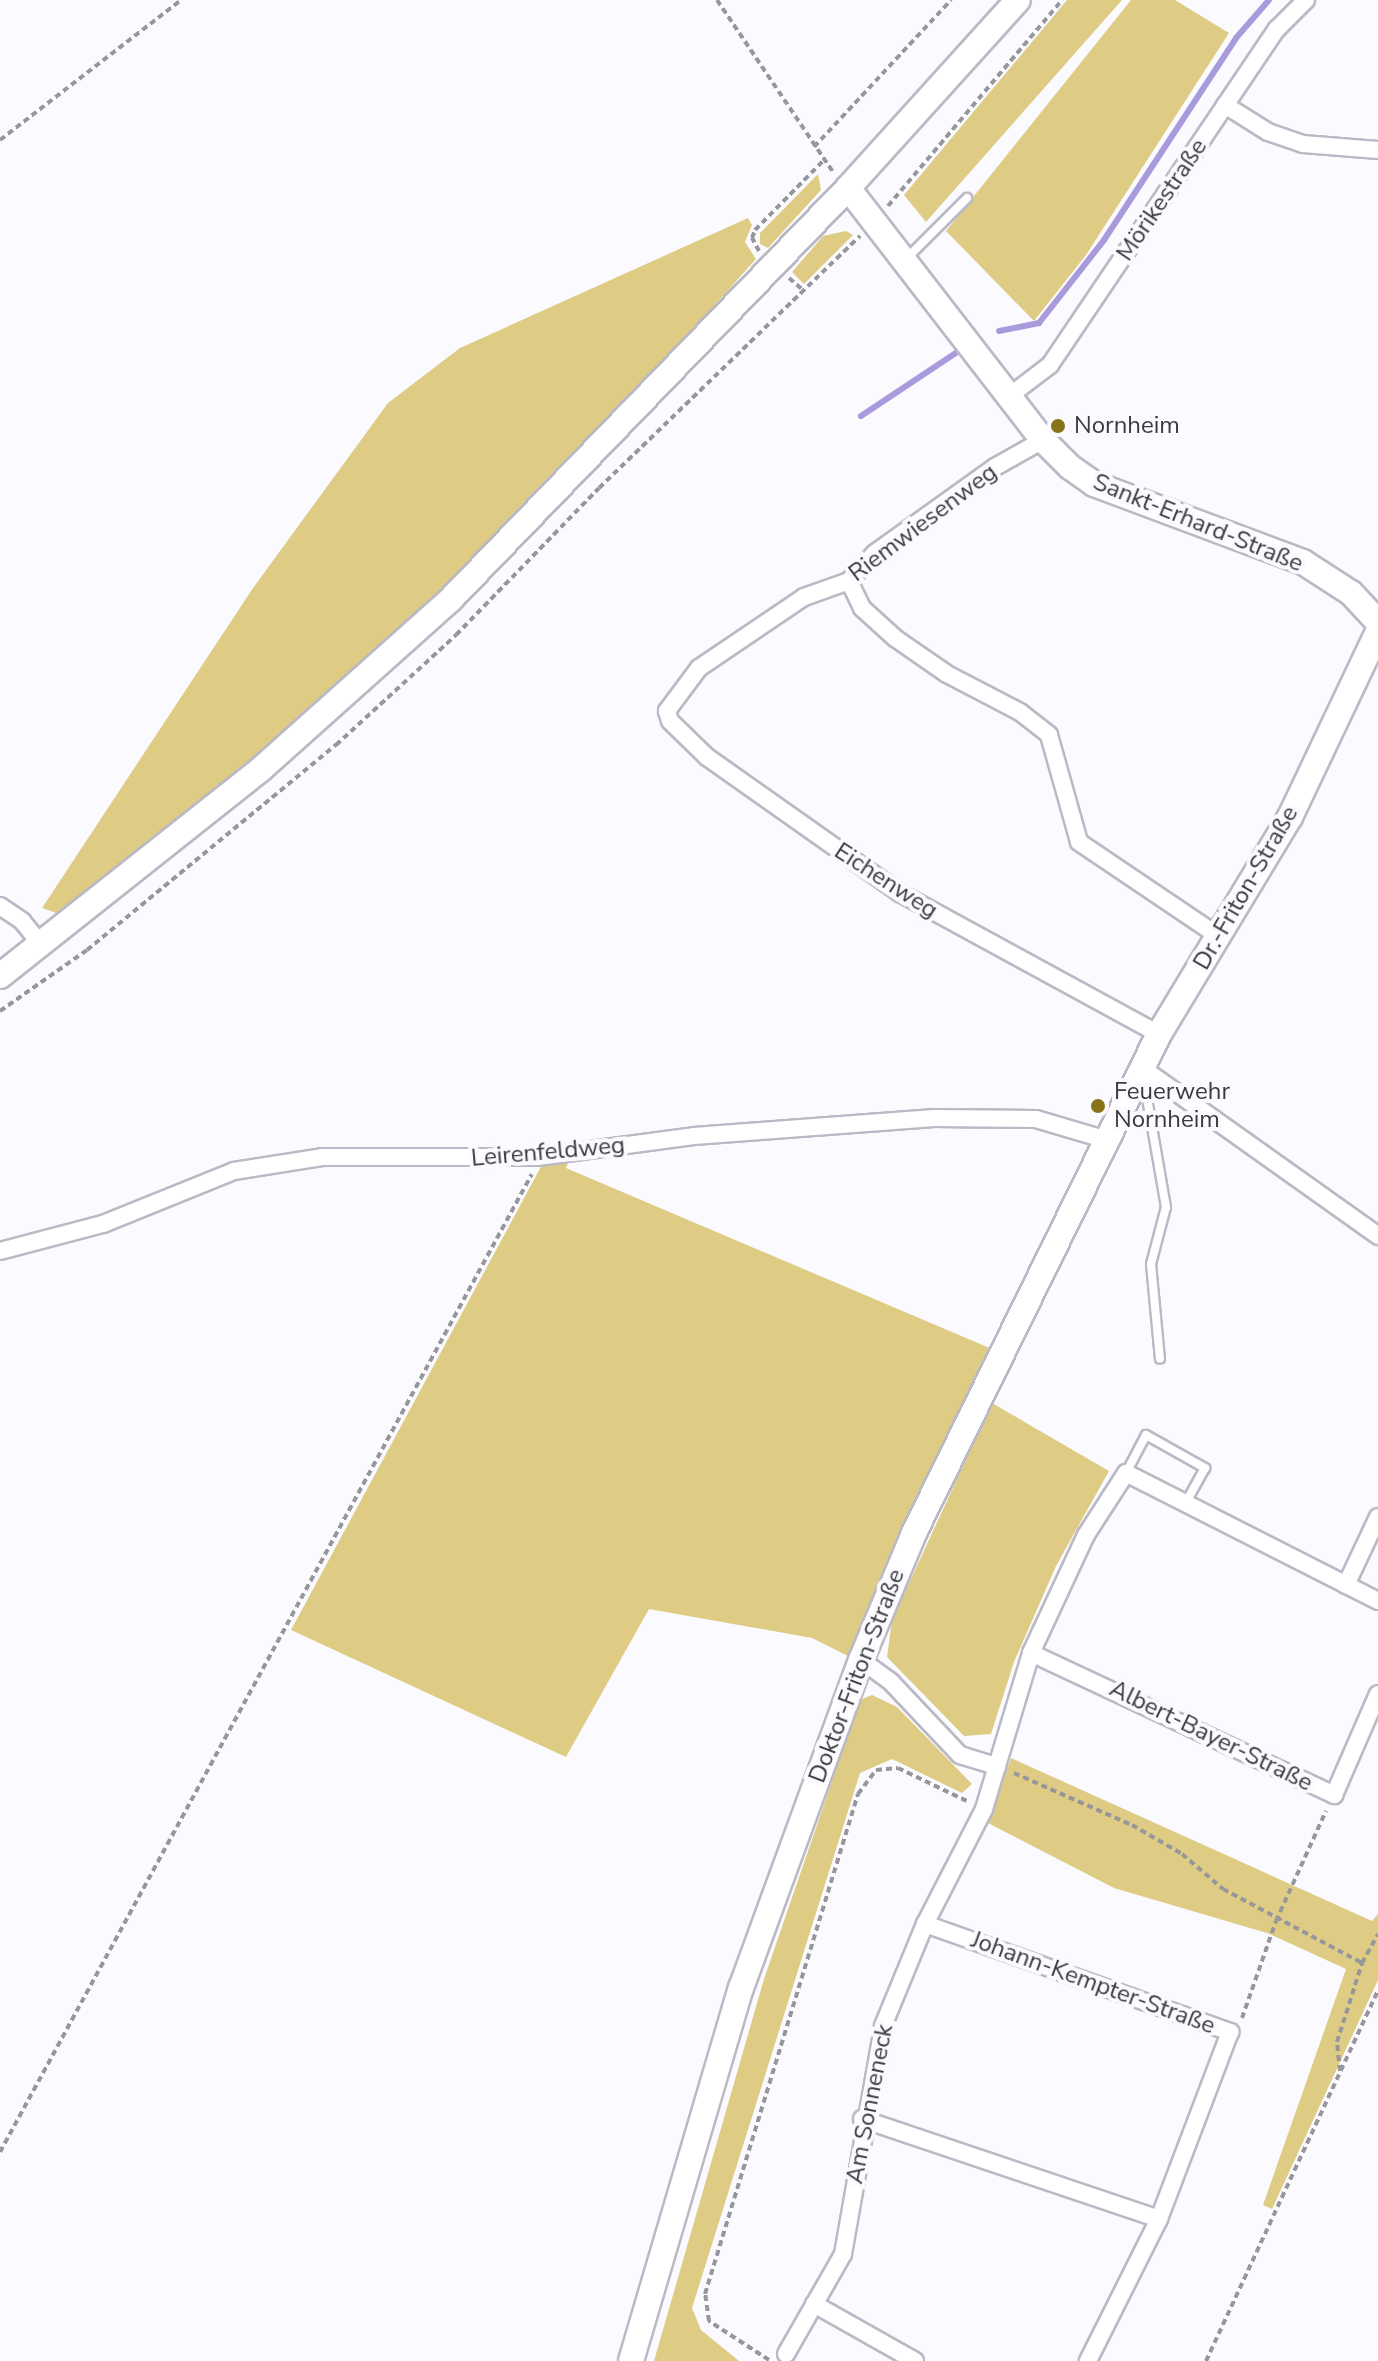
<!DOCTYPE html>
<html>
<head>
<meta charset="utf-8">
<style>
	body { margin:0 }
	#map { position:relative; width:1378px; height:2361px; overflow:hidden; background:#fbfaff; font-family:"Nunito Sans",sans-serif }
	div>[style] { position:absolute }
	.green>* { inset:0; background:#decc84 }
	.stream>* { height:6px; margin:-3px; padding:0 3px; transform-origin:3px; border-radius:3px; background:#a99adc }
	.path>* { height:4px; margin-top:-2px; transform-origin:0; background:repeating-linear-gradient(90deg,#97969b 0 6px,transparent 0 10px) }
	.roads { filter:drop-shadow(2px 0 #bbb9c5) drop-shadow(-2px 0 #bbb9c5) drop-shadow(0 2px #bbb9c5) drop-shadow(0 -2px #bbb9c5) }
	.lane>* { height:8px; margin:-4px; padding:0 4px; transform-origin:4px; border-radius:4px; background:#fff }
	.street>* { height:16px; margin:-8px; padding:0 8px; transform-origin:8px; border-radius:8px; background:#fff }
	.secondary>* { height:24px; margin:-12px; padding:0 12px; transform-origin:12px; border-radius:12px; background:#fff }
	.dots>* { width:22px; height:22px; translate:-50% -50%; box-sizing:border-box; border:4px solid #fbfaff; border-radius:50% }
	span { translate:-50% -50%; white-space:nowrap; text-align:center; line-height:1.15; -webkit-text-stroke:8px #fbfaff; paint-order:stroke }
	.street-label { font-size:24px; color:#3b3a3f }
	.poi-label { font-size:24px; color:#3b3a3f }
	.left { translate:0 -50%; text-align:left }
</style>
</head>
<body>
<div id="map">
	<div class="green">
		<i style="clip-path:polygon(1067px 0,1122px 0,926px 222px,904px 195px)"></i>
		<i style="clip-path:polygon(1131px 0,1175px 0,1229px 33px,1086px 255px,1034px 321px,946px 231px)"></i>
		<i style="clip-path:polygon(818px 174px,821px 190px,768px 248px,760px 244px,760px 233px)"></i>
		<i style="clip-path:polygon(748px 218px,752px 225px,745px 242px,756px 259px,628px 402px,379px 653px,265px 754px,62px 915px,42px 908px,253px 588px,388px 403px,460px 348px)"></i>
		<i style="clip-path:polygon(846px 231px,853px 235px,804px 284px,792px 272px,823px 236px)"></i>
		<i style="clip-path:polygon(570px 1159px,566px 1168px,992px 1349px,906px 1518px,850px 1657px,812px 1638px,649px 1609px,566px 1757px,291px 1630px,543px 1163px)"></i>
		<i style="clip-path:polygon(992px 1403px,1109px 1471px,1056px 1566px,1014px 1662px,991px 1734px,964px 1736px,887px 1657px,892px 1620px)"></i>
		<i style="clip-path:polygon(872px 1695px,897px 1707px,972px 1784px,962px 1793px,892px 1759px,860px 1773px,692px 2308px,701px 2330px,739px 2361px,654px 2361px,764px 1979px,860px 1700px)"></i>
		<i style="clip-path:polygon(1011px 1758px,1372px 1921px,1378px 1914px,1378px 1980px,1272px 2209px,1263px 2205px,1346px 1969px,1267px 1933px,1114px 1888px,988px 1823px)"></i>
	</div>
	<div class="stream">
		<i style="left:999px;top:331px;width:41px;rotate:-11.3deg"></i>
		<i style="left:1039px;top:323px;width:105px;rotate:-51.9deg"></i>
		<i style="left:1104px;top:240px;width:241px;rotate:-56.8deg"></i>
		<i style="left:1236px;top:38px;width:50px;rotate:-49deg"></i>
		<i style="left:861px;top:416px;width:121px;rotate:-33.6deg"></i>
	</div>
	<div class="path">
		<i style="left:717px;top:0;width:207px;rotate:56deg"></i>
		<i style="left:0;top:140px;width:229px;rotate:-37.7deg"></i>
		<i style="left:814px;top:147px;width:201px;rotate:-47deg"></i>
		<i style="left:888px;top:206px;width:270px;rotate:-49.8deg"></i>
		<i style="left:759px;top:251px;width:15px;rotate:-118deg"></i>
		<i style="left:752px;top:238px;width:9px;rotate:-69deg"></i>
		<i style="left:755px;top:230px;width:97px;rotate:-45.4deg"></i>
		<i style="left:789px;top:278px;width:18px;rotate:41deg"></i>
		<i style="left:0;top:1011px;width:106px;rotate:-35deg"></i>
		<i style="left:87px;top:950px;width:323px;rotate:-39.5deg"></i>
		<i style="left:336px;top:745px;width:163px;rotate:-42.5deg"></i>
		<i style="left:456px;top:635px;width:205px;rotate:-45.8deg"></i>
		<i style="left:599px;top:488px;width:363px;rotate:-44deg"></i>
		<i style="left:1014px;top:1773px;width:129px;rotate:23.8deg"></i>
		<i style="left:1132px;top:1825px;width:58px;rotate:30.1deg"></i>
		<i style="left:1182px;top:1854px;width:54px;rotate:40.5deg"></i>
		<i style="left:1223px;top:1889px;width:157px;rotate:28deg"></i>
		<i style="left:1242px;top:2018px;width:103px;rotate:-70.7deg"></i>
		<i style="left:1276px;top:1921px;width:121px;rotate:-65.6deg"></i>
		<i style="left:1340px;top:2071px;width:29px;rotate:-96deg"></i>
		<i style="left:1337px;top:2042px;width:83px;rotate:-72.4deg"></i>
		<i style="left:1362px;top:1963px;width:33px;rotate:-61deg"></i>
		<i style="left:0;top:2152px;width:1113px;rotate:-61.46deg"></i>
		<i style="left:769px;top:2360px;width:72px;rotate:-147deg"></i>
		<i style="left:709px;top:2321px;width:27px;rotate:-98deg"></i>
		<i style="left:705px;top:2294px;width:523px;rotate:-72.99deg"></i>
		<i style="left:858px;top:1794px;width:30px;rotate:-53deg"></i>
		<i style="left:876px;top:1770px;width:22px;rotate:-5deg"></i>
		<i style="left:898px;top:1768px;width:76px;rotate:25.6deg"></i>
		<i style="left:1206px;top:2361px;width:408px;rotate:-65.1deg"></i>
	</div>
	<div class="roads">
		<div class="lane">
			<i style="left:907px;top:258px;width:85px;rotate:-45deg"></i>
			<i style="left:1144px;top:1081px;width:128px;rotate:80.1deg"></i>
			<i style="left:1166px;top:1207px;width:59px;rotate:104.7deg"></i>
			<i style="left:1151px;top:1264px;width:95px;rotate:84.6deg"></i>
			<i style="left:1126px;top:1473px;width:43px;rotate:-62.2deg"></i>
			<i style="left:1146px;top:1435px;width:68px;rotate:29.2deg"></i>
			<i style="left:1205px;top:1468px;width:41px;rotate:119.1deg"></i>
		</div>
		<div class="street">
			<i style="left:1225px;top:105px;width:51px;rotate:32.1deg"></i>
			<i style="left:1268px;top:132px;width:37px;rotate:19deg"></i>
			<i style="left:1303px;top:144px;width:75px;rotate:4.6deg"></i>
			<i style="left:1012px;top:394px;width:48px;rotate:-37.3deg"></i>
			<i style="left:1050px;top:365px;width:405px;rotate:-56deg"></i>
			<i style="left:1277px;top:29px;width:41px;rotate:-45deg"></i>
			<i style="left:1043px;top:440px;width:55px;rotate:150.6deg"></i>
			<i style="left:995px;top:467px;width:148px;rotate:144.4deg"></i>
			<i style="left:875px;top:553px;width:38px;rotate:133deg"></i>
			<i style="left:849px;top:581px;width:48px;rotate:160.4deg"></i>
			<i style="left:804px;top:597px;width:127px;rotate:145.9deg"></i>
			<i style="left:699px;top:668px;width:54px;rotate:126.7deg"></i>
			<i style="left:667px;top:711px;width:10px;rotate:73deg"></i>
			<i style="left:670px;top:721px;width:52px;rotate:44.2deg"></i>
			<i style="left:707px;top:757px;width:236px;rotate:35.2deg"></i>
			<i style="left:900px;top:893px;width:295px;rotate:28.6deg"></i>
			<i style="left:849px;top:581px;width:30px;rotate:64deg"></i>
			<i style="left:862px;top:608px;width:45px;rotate:42.3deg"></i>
			<i style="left:895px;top:638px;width:63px;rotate:34.7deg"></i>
			<i style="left:947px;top:674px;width:82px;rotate:27.5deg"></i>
			<i style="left:1020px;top:712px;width:37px;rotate:38deg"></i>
			<i style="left:1049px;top:735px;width:111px;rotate:74.3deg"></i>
			<i style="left:1079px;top:842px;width:170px;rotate:34deg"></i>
			<i style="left:0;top:906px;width:27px;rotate:34deg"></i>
			<i style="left:22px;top:921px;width:33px;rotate:51deg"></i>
			<i style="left:1142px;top:1068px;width:290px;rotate:35.4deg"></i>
			<i style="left:0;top:1251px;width:106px;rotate:-14.7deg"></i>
			<i style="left:103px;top:1224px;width:141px;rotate:-22deg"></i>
			<i style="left:234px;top:1171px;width:89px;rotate:-9deg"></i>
			<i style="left:322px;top:1157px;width:215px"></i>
			<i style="left:537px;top:1157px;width:158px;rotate:-7.6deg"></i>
			<i style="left:694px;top:1136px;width:241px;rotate:-4.3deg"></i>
			<i style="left:934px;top:1118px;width:102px;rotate:0.6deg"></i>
			<i style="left:1036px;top:1119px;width:74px;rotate:16.5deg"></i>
			<i style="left:1346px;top:1585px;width:75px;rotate:-64.8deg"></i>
			<i style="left:1031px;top:1653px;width:335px;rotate:25.1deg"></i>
			<i style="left:1334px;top:1795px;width:110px;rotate:-66.5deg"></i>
			<i style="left:861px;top:1660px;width:37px;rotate:36deg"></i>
			<i style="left:891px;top:1682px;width:100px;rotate:46.6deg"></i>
			<i style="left:960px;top:1755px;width:39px;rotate:17deg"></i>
			<i style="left:925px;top:1924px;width:324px;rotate:19.5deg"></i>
			<i style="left:1230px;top:2032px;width:200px;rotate:110.8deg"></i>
			<i style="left:1159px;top:2219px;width:159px;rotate:116.6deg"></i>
			<i style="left:862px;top:2119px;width:313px;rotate:18.6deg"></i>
			<i style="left:814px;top:2304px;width:116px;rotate:29.4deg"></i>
			<i style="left:786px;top:2354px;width:115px;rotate:-60.3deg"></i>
			<i style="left:843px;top:2254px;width:231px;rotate:-80deg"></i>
			<i style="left:883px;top:2026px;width:110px;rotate:-67.6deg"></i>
			<i style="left:925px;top:1924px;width:129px;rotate:-62.8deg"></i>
			<i style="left:984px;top:1809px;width:163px;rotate:-73.2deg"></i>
			<i style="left:1031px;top:1653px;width:130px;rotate:-65deg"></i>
			<i style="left:1086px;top:1535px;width:74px;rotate:-57.2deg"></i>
			<i style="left:1126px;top:1473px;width:283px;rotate:26.9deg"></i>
		</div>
		<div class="secondary">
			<i style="left:848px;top:188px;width:319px;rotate:52.3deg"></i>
			<i style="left:1043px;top:440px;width:38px;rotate:45deg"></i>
			<i style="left:1070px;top:467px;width:29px;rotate:35deg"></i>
			<i style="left:1094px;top:484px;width:223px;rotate:20.5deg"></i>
			<i style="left:1303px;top:562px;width:57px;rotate:32.9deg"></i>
			<i style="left:1351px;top:593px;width:40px;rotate:47deg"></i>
			<i style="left:0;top:976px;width:333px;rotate:-38.4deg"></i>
			<i style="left:261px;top:769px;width:256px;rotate:-41.8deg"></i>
			<i style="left:452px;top:598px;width:570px;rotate:-46deg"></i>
			<i style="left:848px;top:188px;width:253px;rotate:-47.9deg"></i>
			<i style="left:631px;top:2361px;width:389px;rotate:-73.6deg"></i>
			<i style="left:741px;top:1988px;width:349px;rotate:-69.9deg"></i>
			<i style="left:861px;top:1660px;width:138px;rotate:-67.3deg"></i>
			<i style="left:914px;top:1533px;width:556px;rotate:-63.85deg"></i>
			<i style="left:1159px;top:1034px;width:253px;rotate:-58.9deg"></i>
			<i style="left:1290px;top:817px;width:205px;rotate:-64.6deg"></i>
		</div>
	</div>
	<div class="dots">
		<i style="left:1058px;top:426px;background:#877315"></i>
		<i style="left:1098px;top:1106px;background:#877315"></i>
	</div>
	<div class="street-label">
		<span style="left:1162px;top:200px;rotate:-56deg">Mörikestraße</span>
		<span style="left:923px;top:523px;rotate:-37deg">Riemwiesenweg</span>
		<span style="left:1198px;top:523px;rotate:22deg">Sankt-Erhard-Straße</span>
		<span style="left:886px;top:881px;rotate:33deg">Eichenweg</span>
		<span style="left:1246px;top:888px;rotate:-60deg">Dr.-Friton-Straße</span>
		<span style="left:548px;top:1152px;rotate:-5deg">Leirenfeldweg</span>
		<span style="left:857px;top:1676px;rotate:-69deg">Doktor-Friton-Straße</span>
		<span style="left:1211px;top:1736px;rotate:26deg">Albert-Bayer-Straße</span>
		<span style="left:1093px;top:1983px;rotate:20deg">Johann-Kempter-Straße</span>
		<span style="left:870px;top:2104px;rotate:-79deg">Am Sonneneck</span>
	</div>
	<div class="poi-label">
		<span class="left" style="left:1074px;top:426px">Nornheim</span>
		<span class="left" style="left:1114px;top:1106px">Feuerwehr<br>Nornheim</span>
	</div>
</div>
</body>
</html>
